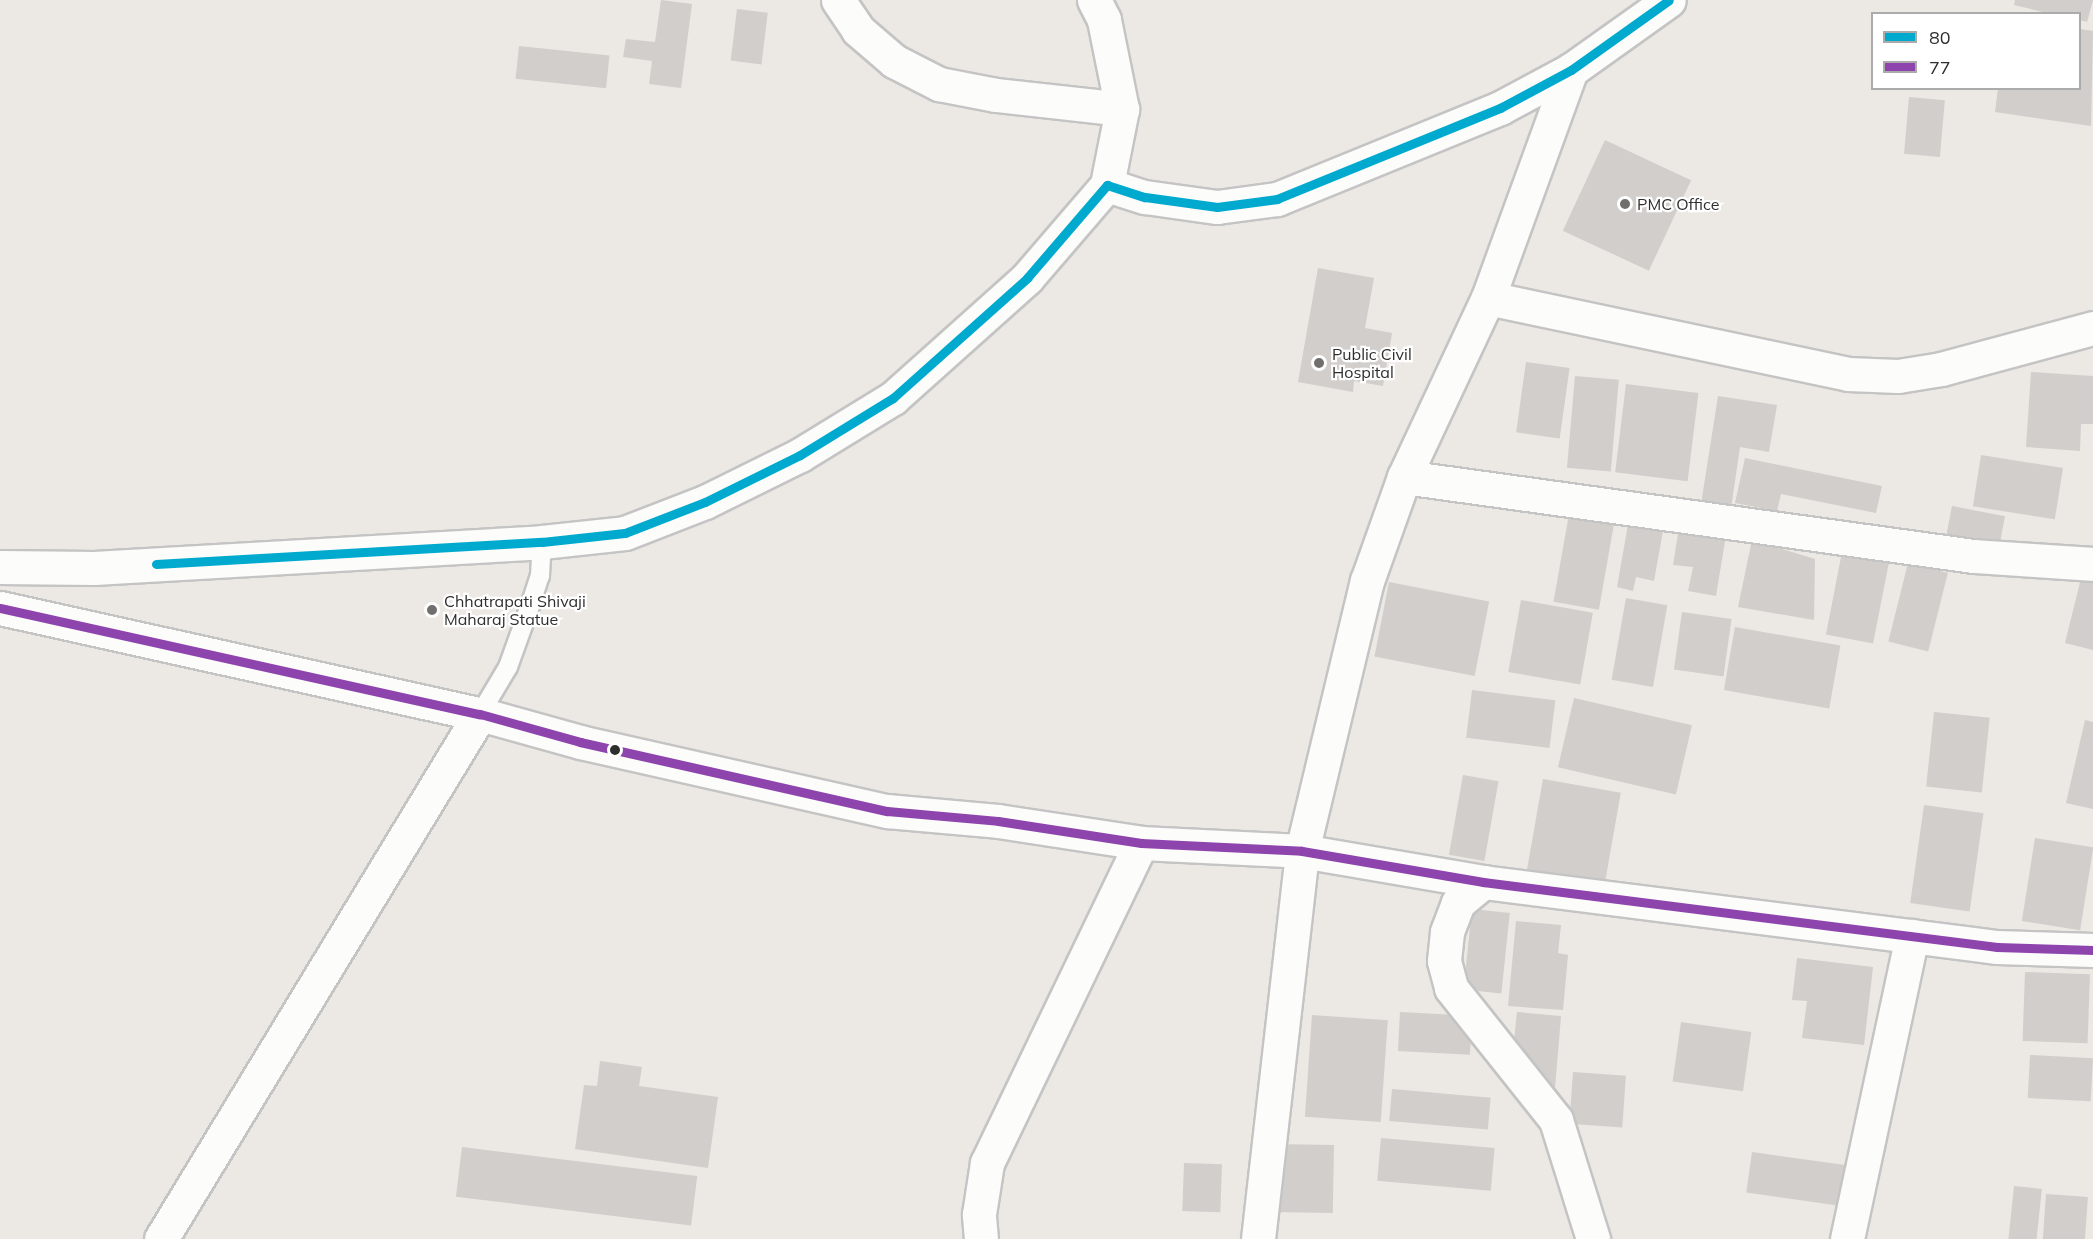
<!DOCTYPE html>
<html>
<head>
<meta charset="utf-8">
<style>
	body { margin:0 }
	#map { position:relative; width:2093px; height:1239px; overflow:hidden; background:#ece8e4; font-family:Mulish,sans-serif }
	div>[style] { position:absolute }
	.building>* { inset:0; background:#d1cecb; transform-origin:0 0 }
	.roads { filter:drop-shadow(2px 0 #c5c4c5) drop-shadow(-2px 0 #c5c4c5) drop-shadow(0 2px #c5c4c5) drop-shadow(0 -2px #c5c4c5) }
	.service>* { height:18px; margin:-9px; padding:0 9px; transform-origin:9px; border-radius:9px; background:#fcfcfb }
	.minor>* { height:33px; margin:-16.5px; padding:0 16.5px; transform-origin:16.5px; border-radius:16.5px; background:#fcfcfb }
	.tertiary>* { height:33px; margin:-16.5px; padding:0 16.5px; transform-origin:16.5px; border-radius:16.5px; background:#fcfcfb }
	.bus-1>* { height:9px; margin:-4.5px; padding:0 4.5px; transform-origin:4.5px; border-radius:4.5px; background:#00a9ce }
	.bus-2>* { height:9px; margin:-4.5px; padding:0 4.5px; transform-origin:4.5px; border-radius:4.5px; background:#8e44ad }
	.dots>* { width:16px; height:16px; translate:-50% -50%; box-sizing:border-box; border:3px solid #fff; border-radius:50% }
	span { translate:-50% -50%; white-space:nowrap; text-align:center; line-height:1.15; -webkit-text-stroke:4.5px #fff; paint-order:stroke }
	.poi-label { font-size:16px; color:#2e2e2e }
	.left { translate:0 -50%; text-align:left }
	.legend { position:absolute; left:1871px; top:12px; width:210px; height:78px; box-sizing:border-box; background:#fff; border:2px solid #ababab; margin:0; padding:8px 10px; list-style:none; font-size:18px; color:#2e2e2e }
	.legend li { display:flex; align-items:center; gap:12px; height:30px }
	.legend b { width:30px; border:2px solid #ababab }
</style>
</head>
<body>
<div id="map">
	<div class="building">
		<i style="clip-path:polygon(661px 0,692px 4px,681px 88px,649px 84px,652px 61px,623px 57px,626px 39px,655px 42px)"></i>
		<i style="clip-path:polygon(2015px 0,2093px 0,2087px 22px,2080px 20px,2080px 14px,2051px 14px,2014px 5px)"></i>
		<i style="left:737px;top:9px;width:31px;height:52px;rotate:7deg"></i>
		<i style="clip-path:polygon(2080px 29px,2093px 31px,2091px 126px,1995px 112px,1998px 88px,2080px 88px)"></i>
		<i style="left:519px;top:46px;width:91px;height:33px;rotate:6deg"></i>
		<i style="left:1909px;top:97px;width:36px;height:57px;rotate:5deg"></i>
		<i style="left:1605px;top:140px;width:95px;height:100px;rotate:25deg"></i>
		<i style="clip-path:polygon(1318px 268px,1374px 278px,1365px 328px,1392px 333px,1383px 386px,1354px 381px,1353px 392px,1298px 382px)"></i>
		<i style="left:1526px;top:362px;width:44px;height:71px;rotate:8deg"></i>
		<i style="clip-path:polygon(2031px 372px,2093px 376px,2093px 424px,2081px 424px,2080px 451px,2026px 447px)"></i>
		<i style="left:1575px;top:376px;width:44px;height:92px;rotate:5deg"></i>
		<i style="left:1626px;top:384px;width:73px;height:89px;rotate:7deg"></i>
		<i style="clip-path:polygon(1718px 396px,1777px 405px,1769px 452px,1740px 447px,1729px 522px,1699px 517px)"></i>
		<i style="left:1981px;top:455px;width:83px;height:52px;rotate:9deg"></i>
		<i style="clip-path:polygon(1745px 458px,1882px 486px,1876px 513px,1781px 494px,1777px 511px,1735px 503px)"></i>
		<i style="left:1952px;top:506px;width:54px;height:34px;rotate:11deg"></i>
		<i style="clip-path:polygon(1630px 513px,1665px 520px,1654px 581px,1636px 577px,1633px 591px,1617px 587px)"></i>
		<i style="left:1569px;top:514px;width:46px;height:89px;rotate:10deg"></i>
		<i style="clip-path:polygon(1680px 521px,1727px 529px,1716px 596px,1688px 591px,1693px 567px,1673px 565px)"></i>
		<i style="clip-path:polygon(1752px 540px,1815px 559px,1814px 620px,1738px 607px)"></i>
		<i style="left:1842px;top:552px;width:48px;height:84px;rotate:11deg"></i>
		<i style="left:1908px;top:563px;width:41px;height:81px;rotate:14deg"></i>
		<i style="clip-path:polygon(2083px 570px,2093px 573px,2093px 650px,2065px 643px)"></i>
		<i style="left:1389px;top:582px;width:102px;height:76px;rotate:11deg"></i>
		<i style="left:1626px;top:598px;width:42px;height:83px;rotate:10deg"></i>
		<i style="left:1521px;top:600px;width:73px;height:73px;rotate:10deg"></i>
		<i style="left:1682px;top:612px;width:50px;height:58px;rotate:8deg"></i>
		<i style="left:1735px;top:627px;width:107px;height:64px;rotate:10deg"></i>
		<i style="left:1472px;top:690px;width:84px;height:48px;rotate:7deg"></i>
		<i style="left:1574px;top:698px;width:121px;height:71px;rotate:13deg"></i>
		<i style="left:1934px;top:712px;width:56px;height:75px;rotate:6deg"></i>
		<i style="clip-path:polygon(2085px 720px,2093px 722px,2093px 809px,2066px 803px)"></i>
		<i style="left:1463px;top:775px;width:36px;height:81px;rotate:10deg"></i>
		<i style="left:1543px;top:779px;width:79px;height:94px;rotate:10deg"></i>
		<i style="left:1924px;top:805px;width:60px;height:99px;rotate:8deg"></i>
		<i style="left:2035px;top:838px;width:59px;height:84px;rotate:9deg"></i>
		<i style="left:1472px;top:909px;width:38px;height:81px;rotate:6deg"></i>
		<i style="clip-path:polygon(1516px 921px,1561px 925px,1558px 953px,1568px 955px,1563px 1010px,1508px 1006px)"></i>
		<i style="clip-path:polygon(1797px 958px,1873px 967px,1864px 1045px,1802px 1038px,1807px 1001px,1792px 1000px)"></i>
		<i style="left:2025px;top:972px;width:65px;height:69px;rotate:2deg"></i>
		<i style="left:1400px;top:1012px;width:72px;height:39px;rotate:3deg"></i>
		<i style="clip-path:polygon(1517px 1012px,1561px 1016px,1555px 1088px,1513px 1051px)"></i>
		<i style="left:1312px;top:1015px;width:76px;height:102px;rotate:4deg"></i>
		<i style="left:1681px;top:1022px;width:71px;height:60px;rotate:8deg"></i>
		<i style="left:2030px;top:1055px;width:63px;height:43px;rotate:3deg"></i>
		<i style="clip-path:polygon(600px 1061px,642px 1067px,639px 1086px,718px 1097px,708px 1168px,575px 1149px,584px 1085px,597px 1086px)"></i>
		<i style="left:1573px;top:1072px;width:53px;height:52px;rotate:4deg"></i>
		<i style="left:1392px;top:1089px;width:99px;height:32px;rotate:5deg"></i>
		<i style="left:1381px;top:1138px;width:114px;height:43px;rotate:5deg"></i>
		<i style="left:1272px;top:1144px;width:62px;height:68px;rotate:1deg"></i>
		<i style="left:462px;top:1147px;width:237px;height:50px;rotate:7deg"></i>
		<i style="left:1752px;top:1152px;width:101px;height:41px;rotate:8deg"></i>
		<i style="left:1184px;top:1163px;width:38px;height:48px;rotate:2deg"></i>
		<i style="left:2014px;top:1186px;width:28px;height:53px;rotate:6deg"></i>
		<i style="left:2046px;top:1194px;width:42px;height:45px;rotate:4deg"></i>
	</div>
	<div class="roads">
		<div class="service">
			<i style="left:480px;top:714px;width:55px;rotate:-59.2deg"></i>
			<i style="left:508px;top:667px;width:65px;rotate:-70.2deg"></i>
			<i style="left:530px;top:606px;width:32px;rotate:-72deg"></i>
			<i style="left:540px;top:576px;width:34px;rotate:-87deg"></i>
		</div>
		<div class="minor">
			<i style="left:838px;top:0;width:36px;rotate:56deg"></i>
			<i style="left:858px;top:30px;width:48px;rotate:40.7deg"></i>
			<i style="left:894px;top:61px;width:51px;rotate:27.1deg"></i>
			<i style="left:939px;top:84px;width:58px;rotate:10.9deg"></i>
			<i style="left:996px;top:95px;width:127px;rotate:6.3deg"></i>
			<i style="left:1094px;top:0;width:22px;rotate:63deg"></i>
			<i style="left:1104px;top:20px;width:91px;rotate:78.6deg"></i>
			<i style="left:1122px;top:109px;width:77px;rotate:101.2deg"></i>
			<i style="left:1488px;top:298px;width:368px;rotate:11.9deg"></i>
			<i style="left:1848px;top:374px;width:50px;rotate:2.3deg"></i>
			<i style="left:1898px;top:376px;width:44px;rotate:-9.2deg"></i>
			<i style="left:1941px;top:369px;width:157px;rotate:-15.1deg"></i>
			<i style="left:1404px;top:477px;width:574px;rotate:7.9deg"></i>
			<i style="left:1973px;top:556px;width:120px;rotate:3.8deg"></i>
			<i style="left:1483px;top:882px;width:33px;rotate:140deg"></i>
			<i style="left:1458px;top:903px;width:31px;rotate:111deg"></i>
			<i style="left:1447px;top:932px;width:29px;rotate:96deg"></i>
			<i style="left:1444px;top:961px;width:28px;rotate:75deg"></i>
			<i style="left:1451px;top:988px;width:169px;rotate:51.5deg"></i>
			<i style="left:1556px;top:1120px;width:125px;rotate:72.7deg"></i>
			<i style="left:161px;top:1239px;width:614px;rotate:-58.72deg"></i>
			<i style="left:981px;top:1239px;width:25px;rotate:-95deg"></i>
			<i style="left:979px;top:1214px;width:52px;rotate:-81.1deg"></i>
			<i style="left:987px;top:1163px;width:355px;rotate:-64.3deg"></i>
			<i style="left:1258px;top:1239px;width:390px;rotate:-83.5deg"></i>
			<i style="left:1302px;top:851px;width:278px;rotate:-76.5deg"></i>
			<i style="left:1367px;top:581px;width:110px;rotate:-70.4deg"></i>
			<i style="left:1404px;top:477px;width:198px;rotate:-64.9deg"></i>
			<i style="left:1488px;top:298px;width:243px;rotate:-70deg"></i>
			<i style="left:1847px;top:1239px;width:310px;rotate:-77.9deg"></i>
		</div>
		<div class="tertiary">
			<i style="left:0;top:567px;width:94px;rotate:0.6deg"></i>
			<i style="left:94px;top:568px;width:449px;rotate:-3.3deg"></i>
			<i style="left:542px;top:542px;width:83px;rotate:-6.2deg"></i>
			<i style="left:625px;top:533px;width:86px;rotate:-21.2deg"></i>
			<i style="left:705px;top:502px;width:106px;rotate:-26.3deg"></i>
			<i style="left:800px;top:455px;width:109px;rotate:-31.5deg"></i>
			<i style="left:893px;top:398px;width:180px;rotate:-41.8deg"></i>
			<i style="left:1027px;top:278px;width:123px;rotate:-49.3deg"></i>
			<i style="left:1107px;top:185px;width:40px;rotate:18deg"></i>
			<i style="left:1145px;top:197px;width:73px;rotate:7.9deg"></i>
			<i style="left:1217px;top:207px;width:61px;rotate:-7.6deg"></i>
			<i style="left:1277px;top:199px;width:241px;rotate:-22.2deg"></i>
			<i style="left:1500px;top:108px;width:81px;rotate:-28.2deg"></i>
			<i style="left:1571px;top:70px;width:120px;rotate:-35.5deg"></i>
			<i style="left:0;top:608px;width:492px;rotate:12.5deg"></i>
			<i style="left:480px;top:714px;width:104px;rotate:15.6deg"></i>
			<i style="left:580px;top:742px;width:315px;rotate:12.7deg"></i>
			<i style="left:887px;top:811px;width:111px;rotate:5.1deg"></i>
			<i style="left:998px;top:821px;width:145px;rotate:8.7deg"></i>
			<i style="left:1141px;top:843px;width:161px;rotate:2.8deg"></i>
			<i style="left:1302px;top:851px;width:184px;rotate:9.7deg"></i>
			<i style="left:1483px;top:882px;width:518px;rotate:7.21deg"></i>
			<i style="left:1997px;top:947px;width:96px;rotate:1.8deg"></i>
		</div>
	</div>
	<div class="bus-1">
		<i style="left:156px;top:564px;width:387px;rotate:-3.3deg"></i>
		<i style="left:542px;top:542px;width:83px;rotate:-6.2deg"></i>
		<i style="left:625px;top:533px;width:86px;rotate:-21.2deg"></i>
		<i style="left:705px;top:502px;width:106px;rotate:-26.3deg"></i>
		<i style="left:800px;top:455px;width:109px;rotate:-31.5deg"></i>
		<i style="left:893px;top:398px;width:180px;rotate:-41.8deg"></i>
		<i style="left:1027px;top:278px;width:123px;rotate:-49.3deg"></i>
		<i style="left:1107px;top:185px;width:40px;rotate:18deg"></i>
		<i style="left:1145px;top:197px;width:73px;rotate:7.9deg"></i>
		<i style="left:1217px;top:207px;width:61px;rotate:-7.6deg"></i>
		<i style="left:1277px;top:199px;width:241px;rotate:-22.2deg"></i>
		<i style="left:1500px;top:108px;width:81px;rotate:-28.2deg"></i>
		<i style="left:1571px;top:70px;width:120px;rotate:-35.5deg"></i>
	</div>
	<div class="bus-2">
		<i style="left:0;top:608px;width:492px;rotate:12.5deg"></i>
		<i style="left:480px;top:714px;width:104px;rotate:15.6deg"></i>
		<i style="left:580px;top:742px;width:315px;rotate:12.7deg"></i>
		<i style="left:887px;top:811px;width:111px;rotate:5.1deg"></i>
		<i style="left:998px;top:821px;width:145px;rotate:8.7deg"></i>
		<i style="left:1141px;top:843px;width:161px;rotate:2.8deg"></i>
		<i style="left:1302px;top:851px;width:184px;rotate:9.7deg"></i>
		<i style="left:1483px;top:882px;width:518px;rotate:7.21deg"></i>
		<i style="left:1997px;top:947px;width:96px;rotate:1.8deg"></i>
	</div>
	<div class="dots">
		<i style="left:1625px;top:204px;background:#706f6e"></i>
		<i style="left:1319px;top:363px;background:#706f6e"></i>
		<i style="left:432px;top:610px;background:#706f6e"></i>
		<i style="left:615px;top:750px;background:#2e2e2e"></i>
	</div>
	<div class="poi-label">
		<span class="left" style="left:1637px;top:204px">PMC Office</span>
		<span class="left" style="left:1332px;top:363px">Public Civil<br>Hospital</span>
		<span class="left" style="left:444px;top:610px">Chhatrapati Shivaji<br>Maharaj Statue</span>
	</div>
	<ul class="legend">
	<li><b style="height:8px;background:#00a9ce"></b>80</li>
	<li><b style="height:8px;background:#8e44ad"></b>77</li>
	</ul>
</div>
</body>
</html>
